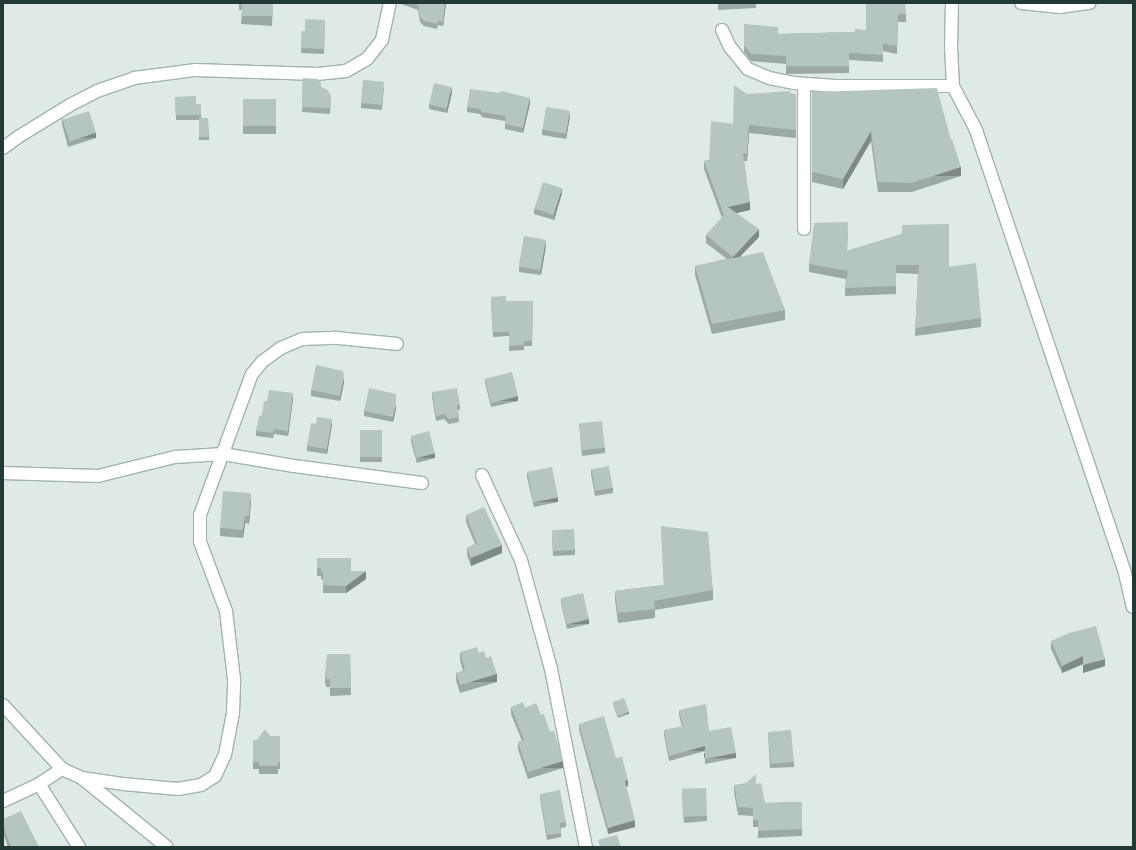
<!DOCTYPE html>
<html>
<head>
<meta charset="utf-8">
<style>
	body { margin:0 }
	#map { position:relative; width:1136px; height:850px; overflow:hidden; background:#dfeae7; font-family:Karla,sans-serif }
	div>[style] { position:absolute }
	.roads { filter:drop-shadow(1px 0 #a2b2ae) drop-shadow(-1px 0 #a2b2ae) drop-shadow(0 1px #a2b2ae) drop-shadow(0 -1px #a2b2ae) }
	.street>* { height:12px; margin:-6px; padding:0 6px; transform-origin:6px; border-radius:6px; background:#fff }
	.wall>* { inset:0; background:#9ca9a5; transform-origin:0 0 }
	.shaded-wall>* { inset:0; background:#7f8a86; transform-origin:0 0 }
	.building>* { inset:0; background:#b5c5c0; transform-origin:0 0 }
	span { translate:-50% -50%; white-space:nowrap; text-align:center; line-height:1.15; -webkit-text-stroke:3px #f0f7f4; paint-order:stroke }
	.frame { position:absolute; inset:0; border:4px solid #213a36; pointer-events:none }
</style>
</head>
<body>
<div id="map">
	<div class="roads">
		<div class="street">
			<i style="left:952px;top:3px;width:44px;rotate:91.3deg"></i>
			<i style="left:951px;top:47px;width:39px;rotate:87deg"></i>
			<i style="left:953px;top:86px;width:50px;rotate:62.4deg"></i>
			<i style="left:976px;top:130px;width:463px;rotate:71.4deg"></i>
			<i style="left:1124px;top:569px;width:39px;rotate:77deg"></i>
			<i style="left:1021px;top:3px;width:39px;rotate:6deg"></i>
			<i style="left:1060px;top:7px;width:30px;rotate:-8deg"></i>
			<i style="left:722px;top:30px;width:19px;rotate:65deg"></i>
			<i style="left:730px;top:47px;width:28px;rotate:51deg"></i>
			<i style="left:748px;top:69px;width:23px;rotate:23deg"></i>
			<i style="left:769px;top:78px;width:25px;rotate:11deg"></i>
			<i style="left:794px;top:83px;width:42px;rotate:4.1deg"></i>
			<i style="left:836px;top:86px;width:117px"></i>
			<i style="left:804px;top:84px;width:145px;rotate:90deg"></i>
			<i style="left:3px;top:148px;width:19px;rotate:-36deg"></i>
			<i style="left:18px;top:137px;width:61px;rotate:-31.6deg"></i>
			<i style="left:70px;top:105px;width:30px;rotate:-27deg"></i>
			<i style="left:97px;top:91px;width:39px;rotate:-19deg"></i>
			<i style="left:134px;top:78px;width:62px;rotate:-7.5deg"></i>
			<i style="left:195px;top:70px;width:122px;rotate:1.9deg"></i>
			<i style="left:317px;top:74px;width:29px;rotate:-6deg"></i>
			<i style="left:346px;top:71px;width:24px;rotate:-30deg"></i>
			<i style="left:367px;top:59px;width:24px;rotate:-52deg"></i>
			<i style="left:382px;top:40px;width:38px;rotate:-78deg"></i>
			<i style="left:3px;top:473px;width:95px;rotate:1.8deg"></i>
			<i style="left:98px;top:476px;width:79px;rotate:-13.9deg"></i>
			<i style="left:175px;top:457px;width:48px;rotate:-3.6deg"></i>
			<i style="left:223px;top:454px;width:72px;rotate:9.6deg"></i>
			<i style="left:294px;top:466px;width:129px;rotate:7.6deg"></i>
			<i style="left:482px;top:475px;width:94px;rotate:65.4deg"></i>
			<i style="left:521px;top:560px;width:113px;rotate:74.6deg"></i>
			<i style="left:551px;top:669px;width:181px;rotate:78.9deg"></i>
			<i style="left:3px;top:705px;width:87px;rotate:47.3deg"></i>
			<i style="left:62px;top:769px;width:22px;rotate:24deg"></i>
			<i style="left:82px;top:778px;width:109px;rotate:39.1deg"></i>
			<i style="left:82px;top:778px;width:41px;rotate:8.3deg"></i>
			<i style="left:123px;top:784px;width:55px;rotate:5.2deg"></i>
			<i style="left:178px;top:789px;width:23px;rotate:-10deg"></i>
			<i style="left:201px;top:785px;width:17px;rotate:-33deg"></i>
			<i style="left:215px;top:776px;width:23px;rotate:-65deg"></i>
			<i style="left:225px;top:755px;width:43px;rotate:-79.2deg"></i>
			<i style="left:233px;top:713px;width:34px;rotate:-88deg"></i>
			<i style="left:234px;top:679px;width:68px;rotate:-96.7deg"></i>
			<i style="left:226px;top:611px;width:74px;rotate:-110.6deg"></i>
			<i style="left:200px;top:542px;width:27px;rotate:-90deg"></i>
			<i style="left:200px;top:515px;width:150px;rotate:-69.8deg"></i>
			<i style="left:252px;top:374px;width:17px;rotate:-50deg"></i>
			<i style="left:263px;top:361px;width:22px;rotate:-36deg"></i>
			<i style="left:281px;top:348px;width:23px;rotate:-23deg"></i>
			<i style="left:302px;top:339px;width:35px;rotate:-2deg"></i>
			<i style="left:337px;top:338px;width:60px;rotate:5.7deg"></i>
			<i style="left:39px;top:784px;width:75px;rotate:57.6deg"></i>
			<i style="left:3px;top:801px;width:40px;rotate:-25deg"></i>
			<i style="left:39px;top:784px;width:27px;rotate:-33deg"></i>
		</div>
	</div>
	<div class="wall">
		<i style="clip-path:polygon(239px 3px,273px 3px,272px 26px,241px 24px,242px 10px,239px 10px)"></i>
		<i style="clip-path:polygon(398px 3px,446px 3px,443px 26px,438px 25px,437px 29px,424px 26px,420px 22px,418px 10px)"></i>
		<i style="clip-path:polygon(718px 3px,756px 3px,756px 8px,718px 10px)"></i>
		<i style="clip-path:polygon(866px 3px,906px 14px,906px 22px,898px 22px,897px 54px,883px 51px,883px 62px,849px 60px,849px 73px,786px 74px,786px 64px,751px 61px,744px 52px,744px 24px,778px 34px,855px 32px,866px 30px)"></i>
		<i style="clip-path:polygon(325px 20px,324px 54px,301px 53px,302px 31px,305px 31px)"></i>
		<i style="clip-path:polygon(303px 78px,321px 87px,331px 96px,330px 114px,302px 112px)"></i>
		<i style="clip-path:polygon(384px 87px,382px 110px,361px 108px,361px 103px)"></i>
		<i style="clip-path:polygon(452px 92px,447px 113px,429px 109px,429px 104px)"></i>
		<i style="clip-path:polygon(812px 92px,951px 140px,961px 176px,912px 192px,878px 192px,871px 141px,843px 189px,812px 182px)"></i>
		<i style="clip-path:polygon(747px 94px,796px 94px,796px 138px,749px 133px,747px 161px,744px 161px,750px 210px,736px 213px,759px 237px,740px 256px,785px 310px,785px 320px,712px 334px,695px 275px,695px 266px,727px 259px,706px 243px,706px 235px,722px 218px,704px 169px,704px 161px,709px 160px,733px 124px)"></i>
		<i style="clip-path:polygon(175px 97px,196px 104px,201px 104px,201px 118px,208px 118px,209px 140px,199px 140px,199px 120px,176px 120px)"></i>
		<i style="left:276px;top:99px;width:35px;height:33px;rotate:90deg"></i>
		<i style="clip-path:polygon(530px 103px,523px 133px,505px 129px,505px 121px,482px 117px,480px 114px,467px 112px,467px 107px)"></i>
		<i style="clip-path:polygon(570px 116px,566px 139px,542px 135px,542px 130px)"></i>
		<i style="clip-path:polygon(62px 119px,96px 138px,68px 147px,62px 124px)"></i>
		<i style="clip-path:polygon(562px 193px,554px 220px,534px 214px,534px 209px)"></i>
		<i style="clip-path:polygon(902px 225px,949px 267px,981px 318px,981px 327px,915px 336px,918px 274px,896px 273px,896px 294px,845px 296px,845px 288px,846px 279px,809px 272px,809px 264px,848px 231px,847px 251px,902px 234px)"></i>
		<i style="clip-path:polygon(546px 245px,541px 275px,519px 272px,519px 267px)"></i>
		<i style="clip-path:polygon(491px 301px,533px 301px,532px 346px,524px 346px,524px 350px,509px 351px,509px 336px,493px 337px)"></i>
		<i style="clip-path:polygon(485px 378px,518px 401px,491px 407px,485px 383px)"></i>
		<i style="clip-path:polygon(344px 382px,340px 401px,311px 396px,311px 390px)"></i>
		<i style="clip-path:polygon(432px 392px,460px 405px,460px 410px,458px 410px,459px 422px,449px 424px,444px 419px,436px 421px,432px 397px)"></i>
		<i style="clip-path:polygon(293px 398px,288px 436px,274px 434px,273px 438px,256px 436px,256px 431px,267px 401px)"></i>
		<i style="clip-path:polygon(396px 408px,393px 422px,364px 416px,364px 411px)"></i>
		<i style="clip-path:polygon(579px 423px,605px 448px,605px 453px,582px 456px)"></i>
		<i style="clip-path:polygon(316px 424px,332px 424px,327px 454px,307px 451px,307px 446px)"></i>
		<i style="left:360px;top:430px;width:22px;height:32px"></i>
		<i style="clip-path:polygon(411px 437px,435px 458px,417px 463px,411px 442px)"></i>
		<i style="clip-path:polygon(591px 469px,613px 488px,613px 493px,595px 496px,591px 474px)"></i>
		<i style="clip-path:polygon(527px 472px,558px 502px,534px 507px,527px 477px)"></i>
		<i style="clip-path:polygon(251px 501px,249px 524px,245px 523px,243px 538px,220px 536px,220px 528px)"></i>
		<i style="clip-path:polygon(466px 515px,502px 553px,471px 566px,467px 555px,467px 548px,475px 544px,466px 522px)"></i>
		<i style="clip-path:polygon(661px 526px,713px 590px,713px 600px,655px 610px,655px 618px,618px 623px,615px 600px,615px 591px,664px 585px)"></i>
		<i style="clip-path:polygon(552px 535px,575px 550px,575px 555px,553px 556px)"></i>
		<i style="clip-path:polygon(317px 558px,351px 571px,366px 579px,346px 593px,323px 593px,323px 580px,321px 579px,321px 576px,317px 576px)"></i>
		<i style="clip-path:polygon(561px 598px,589px 624px,567px 629px,561px 603px)"></i>
		<i style="clip-path:polygon(1051px 641px,1105px 666px,1083px 673px,1083px 664px,1062px 673px,1051px 649px)"></i>
		<i style="clip-path:polygon(460px 652px,479px 653px,486px 658px,497px 682px,460px 693px,456px 680px,456px 673px,463px 671px,460px 660px)"></i>
		<i style="clip-path:polygon(350px 654px,351px 695px,330px 696px,330px 687px,326px 687px,325px 682px,325px 674px)"></i>
		<i style="clip-path:polygon(613px 702px,629px 714px,618px 718px,613px 704px)"></i>
		<i style="clip-path:polygon(511px 707px,525px 708px,541px 715px,550px 732px,563px 768px,528px 779px,518px 749px,518px 742px,522px 741px,511px 714px)"></i>
		<i style="clip-path:polygon(679px 710px,709px 731px,736px 758px,705px 764px,705px 751px,669px 761px,664px 735px,664px 730px,682px 727px,679px 715px)"></i>
		<i style="clip-path:polygon(579px 724px,616px 758px,628px 786px,626px 787px,635px 827px,608px 834px,579px 730px)"></i>
		<i style="clip-path:polygon(768px 732px,794px 762px,794px 767px,770px 768px)"></i>
		<i style="clip-path:polygon(270px 736px,280px 736px,280px 769px,278px 769px,278px 774px,259px 774px,259px 769px,253px 769px,253px 740px,257px 740px)"></i>
		<i style="clip-path:polygon(734px 785px,765px 803px,802px 802px,802px 836px,758px 838px,758px 827px,753px 827px,753px 816px,738px 815px,734px 792px)"></i>
		<i style="clip-path:polygon(540px 794px,566px 822px,566px 827px,561px 828px,561px 837px,547px 840px,540px 798px)"></i>
		<i style="clip-path:polygon(682px 795px,707px 816px,707px 821px,684px 823px)"></i>
		<i style="clip-path:polygon(3px 819px,39px 847px,8px 847px,3px 833px)"></i>
	</div>
	<div class="shaded-wall">
		<i style="clip-path:polygon(445px 3px,446px 3px,443px 26px,443px 22px)"></i>
		<i style="clip-path:polygon(452px 87px,452px 92px,447px 113px,447px 108px)"></i>
		<i style="clip-path:polygon(530px 98px,530px 103px,523px 133px,523px 128px)"></i>
		<i style="clip-path:polygon(570px 111px,570px 116px,566px 139px,566px 134px)"></i>
		<i style="clip-path:polygon(749px 125px,749px 133px,747px 161px,747px 154px)"></i>
		<i style="clip-path:polygon(871px 131px,871px 141px,843px 189px,843px 179px)"></i>
		<i style="left:96px;top:133px;width:5px;height:29px;rotate:90deg"></i>
		<i style="left:961px;top:167px;width:9px;height:52px;rotate:90deg"></i>
		<i style="clip-path:polygon(562px 188px,562px 193px,554px 220px,554px 215px)"></i>
		<i style="clip-path:polygon(750px 202px,750px 210px,728px 215px,728px 207px)"></i>
		<i style="clip-path:polygon(759px 229px,759px 237px,733px 264px,733px 257px)"></i>
		<i style="clip-path:polygon(546px 240px,546px 245px,541px 275px,541px 270px)"></i>
		<i style="clip-path:polygon(344px 377px,344px 382px,340px 401px,340px 396px)"></i>
		<i style="clip-path:polygon(293px 393px,293px 398px,288px 436px,288px 431px)"></i>
		<i style="left:518px;top:396px;width:5px;height:28px;rotate:90deg"></i>
		<i style="clip-path:polygon(396px 403px,396px 408px,393px 422px,393px 417px)"></i>
		<i style="clip-path:polygon(332px 419px,332px 424px,327px 454px,327px 449px)"></i>
		<i style="left:435px;top:453px;width:5px;height:19px;rotate:90deg"></i>
		<i style="clip-path:polygon(251px 493px,251px 501px,249px 524px,249px 516px)"></i>
		<i style="left:558px;top:497px;width:5px;height:25px;rotate:90deg"></i>
		<i style="clip-path:polygon(245px 516px,245px 523px,243px 538px,243px 530px)"></i>
		<i style="clip-path:polygon(502px 545px,502px 553px,471px 566px,471px 558px)"></i>
		<i style="clip-path:polygon(366px 571px,366px 579px,346px 593px,346px 586px)"></i>
		<i style="left:589px;top:619px;width:5px;height:23px;rotate:90deg"></i>
		<i style="clip-path:polygon(1083px 656px,1083px 664px,1062px 673px,1062px 666px)"></i>
		<i style="clip-path:polygon(1105px 659px,1105px 666px,1083px 673px,1083px 665px)"></i>
		<i style="left:497px;top:674px;width:8px;height:39px;rotate:90deg"></i>
		<i style="left:629px;top:712px;width:2px;height:12px;rotate:90deg"></i>
		<i style="left:705px;top:746px;width:5px;height:37px;rotate:90deg"></i>
		<i style="left:736px;top:753px;width:5px;height:32px;rotate:90deg"></i>
		<i style="left:563px;top:761px;width:7px;height:37px;rotate:90deg"></i>
		<i style="clip-path:polygon(628px 780px,628px 786px,625px 787px,625px 781px)"></i>
		<i style="clip-path:polygon(635px 820px,635px 827px,608px 834px,608px 828px)"></i>
	</div>
	<div class="building">
		<i style="left:242px;top:3px;width:31px;height:13px"></i>
		<i style="clip-path:polygon(412px 3px,445px 3px,443px 22px,438px 21px,437px 24px,424px 21px,420px 17px,418px 5px)"></i>
		<i style="clip-path:polygon(866px 3px,905px 3px,906px 14px,898px 14px,897px 46px,883px 44px,883px 55px,849px 53px,849px 66px,786px 66px,786px 56px,751px 54px,744px 45px,744px 24px,778px 27px,778px 34px,855px 32px,855px 29px,866px 30px)"></i>
		<i style="clip-path:polygon(305px 19px,325px 20px,324px 49px,301px 48px,302px 31px,305px 31px)"></i>
		<i style="clip-path:polygon(303px 78px,318px 79px,321px 83px,321px 87px,328px 90px,331px 96px,330px 108px,302px 107px)"></i>
		<i style="left:363px;top:80px;width:21px;height:23px;rotate:5deg"></i>
		<i style="left:434px;top:83px;width:18px;height:22px;rotate:13deg"></i>
		<i style="clip-path:polygon(734px 85px,747px 94px,790px 91px,791px 95px,796px 94px,796px 130px,749px 125px,747px 154px,743px 153px,750px 202px,728px 207px,759px 229px,733px 257px,706px 235px,724px 215px,704px 161px,709px 160px,711px 121px,733px 124px)"></i>
		<i style="clip-path:polygon(937px 88px,951px 140px,952px 139px,961px 167px,912px 183px,878px 182px,871px 131px,843px 179px,812px 172px,812px 92px)"></i>
		<i style="clip-path:polygon(470px 89px,500px 93px,501px 91px,530px 98px,523px 128px,505px 124px,506px 116px,482px 112px,480px 109px,467px 107px)"></i>
		<i style="clip-path:polygon(196px 96px,196px 104px,201px 104px,201px 115px,176px 115px,175px 97px)"></i>
		<i style="left:276px;top:99px;width:27px;height:33px;rotate:90deg"></i>
		<i style="left:546px;top:107px;width:24px;height:23px;rotate:9deg"></i>
		<i style="left:89px;top:111px;width:23px;height:28px;rotate:72deg"></i>
		<i style="left:199px;top:118px;width:9px;height:19px"></i>
		<i style="left:543px;top:182px;width:20px;height:28px;rotate:18deg"></i>
		<i style="clip-path:polygon(848px 222px,847px 251px,902px 234px,902px 225px,949px 224px,949px 267px,976px 263px,981px 318px,915px 328px,919px 265px,896px 265px,896px 286px,845px 288px,848px 271px,809px 264px,814px 223px)"></i>
		<i style="left:524px;top:236px;width:22px;height:31px;rotate:10deg"></i>
		<i style="clip-path:polygon(763px 252px,785px 310px,712px 324px,695px 266px)"></i>
		<i style="clip-path:polygon(506px 296px,506px 301px,533px 301px,532px 341px,524px 341px,524px 345px,509px 346px,509px 332px,493px 332px,491px 297px)"></i>
		<i style="clip-path:polygon(316px 365px,343px 371px,344px 377px,340px 396px,311px 390px)"></i>
		<i style="left:512px;top:372px;width:25px;height:28px;rotate:76deg"></i>
		<i style="clip-path:polygon(369px 388px,396px 394px,396px 403px,393px 417px,364px 411px)"></i>
		<i style="clip-path:polygon(457px 388px,460px 405px,457px 405px,459px 417px,449px 419px,444px 414px,436px 416px,432px 392px)"></i>
		<i style="clip-path:polygon(269px 390px,293px 393px,288px 431px,274px 429px,273px 433px,256px 431px,259px 416px,262px 417px,264px 401px,267px 401px)"></i>
		<i style="clip-path:polygon(317px 417px,332px 419px,327px 449px,307px 446px,311px 423px,316px 424px)"></i>
		<i style="left:602px;top:421px;width:27px;height:23px;rotate:84deg"></i>
		<i style="left:360px;top:430px;width:22px;height:27px"></i>
		<i style="left:429px;top:431px;width:23px;height:19px;rotate:75deg"></i>
		<i style="left:609px;top:466px;width:22px;height:18px;rotate:80deg"></i>
		<i style="left:552px;top:467px;width:31px;height:25px;rotate:79deg"></i>
		<i style="clip-path:polygon(223px 491px,251px 493px,249px 516px,245px 516px,243px 530px,220px 528px)"></i>
		<i style="clip-path:polygon(484px 507px,502px 545px,471px 558px,467px 548px,477px 543px,466px 515px)"></i>
		<i style="clip-path:polygon(661px 526px,708px 532px,713px 590px,654px 601px,655px 609px,618px 613px,615px 591px,664px 585px)"></i>
		<i style="left:574px;top:529px;width:21px;height:22px;rotate:87deg"></i>
		<i style="clip-path:polygon(317px 558px,351px 558px,351px 571px,366px 571px,346px 586px,323px 585px,323px 572px,321px 572px,321px 568px,317px 568px)"></i>
		<i style="left:583px;top:593px;width:27px;height:23px;rotate:77deg"></i>
		<i style="clip-path:polygon(1096px 626px,1105px 659px,1083px 665px,1083px 656px,1062px 666px,1051px 641px,1069px 633px)"></i>
		<i style="clip-path:polygon(477px 647px,479px 653px,484px 651px,486px 658px,491px 656px,497px 674px,460px 685px,456px 673px,465px 670px,460px 652px)"></i>
		<i style="clip-path:polygon(327px 654px,350px 654px,351px 688px,330px 688px,330px 679px,326px 679px,325px 674px)"></i>
		<i style="left:624px;top:698px;width:15px;height:12px;rotate:70deg"></i>
		<i style="clip-path:polygon(523px 702px,525px 708px,536px 703px,541px 715px,544px 714px,550px 732px,554px 731px,563px 761px,528px 772px,518px 742px,524px 740px,511px 707px)"></i>
		<i style="clip-path:polygon(706px 704px,709px 731px,731px 727px,736px 753px,705px 759px,705px 746px,669px 756px,664px 730px,683px 726px,679px 710px)"></i>
		<i style="clip-path:polygon(604px 716px,616px 758px,622px 757px,628px 780px,625px 781px,635px 820px,608px 828px,579px 724px)"></i>
		<i style="clip-path:polygon(265px 729px,270px 736px,280px 736px,280px 762px,278px 762px,278px 766px,259px 766px,259px 762px,253px 762px,253px 740px,257px 740px)"></i>
		<i style="left:791px;top:730px;width:32px;height:23px;rotate:85deg"></i>
		<i style="clip-path:polygon(756px 774px,756px 784px,761px 783px,765px 803px,802px 802px,802px 829px,758px 831px,758px 820px,753px 820px,753px 808px,738px 807px,734px 785px,746px 783px)"></i>
		<i style="left:706px;top:788px;width:28px;height:24px;rotate:88deg"></i>
		<i style="clip-path:polygon(560px 790px,566px 822px,560px 823px,561px 833px,547px 835px,540px 794px)"></i>
		<i style="clip-path:polygon(21px 811px,39px 847px,11px 847px,3px 826px,3px 819px)"></i>
		<i style="clip-path:polygon(617px 835px,621px 847px,600px 847px,598px 840px)"></i>
	</div>
	<div class="frame"></div>
</div>
</body>
</html>
